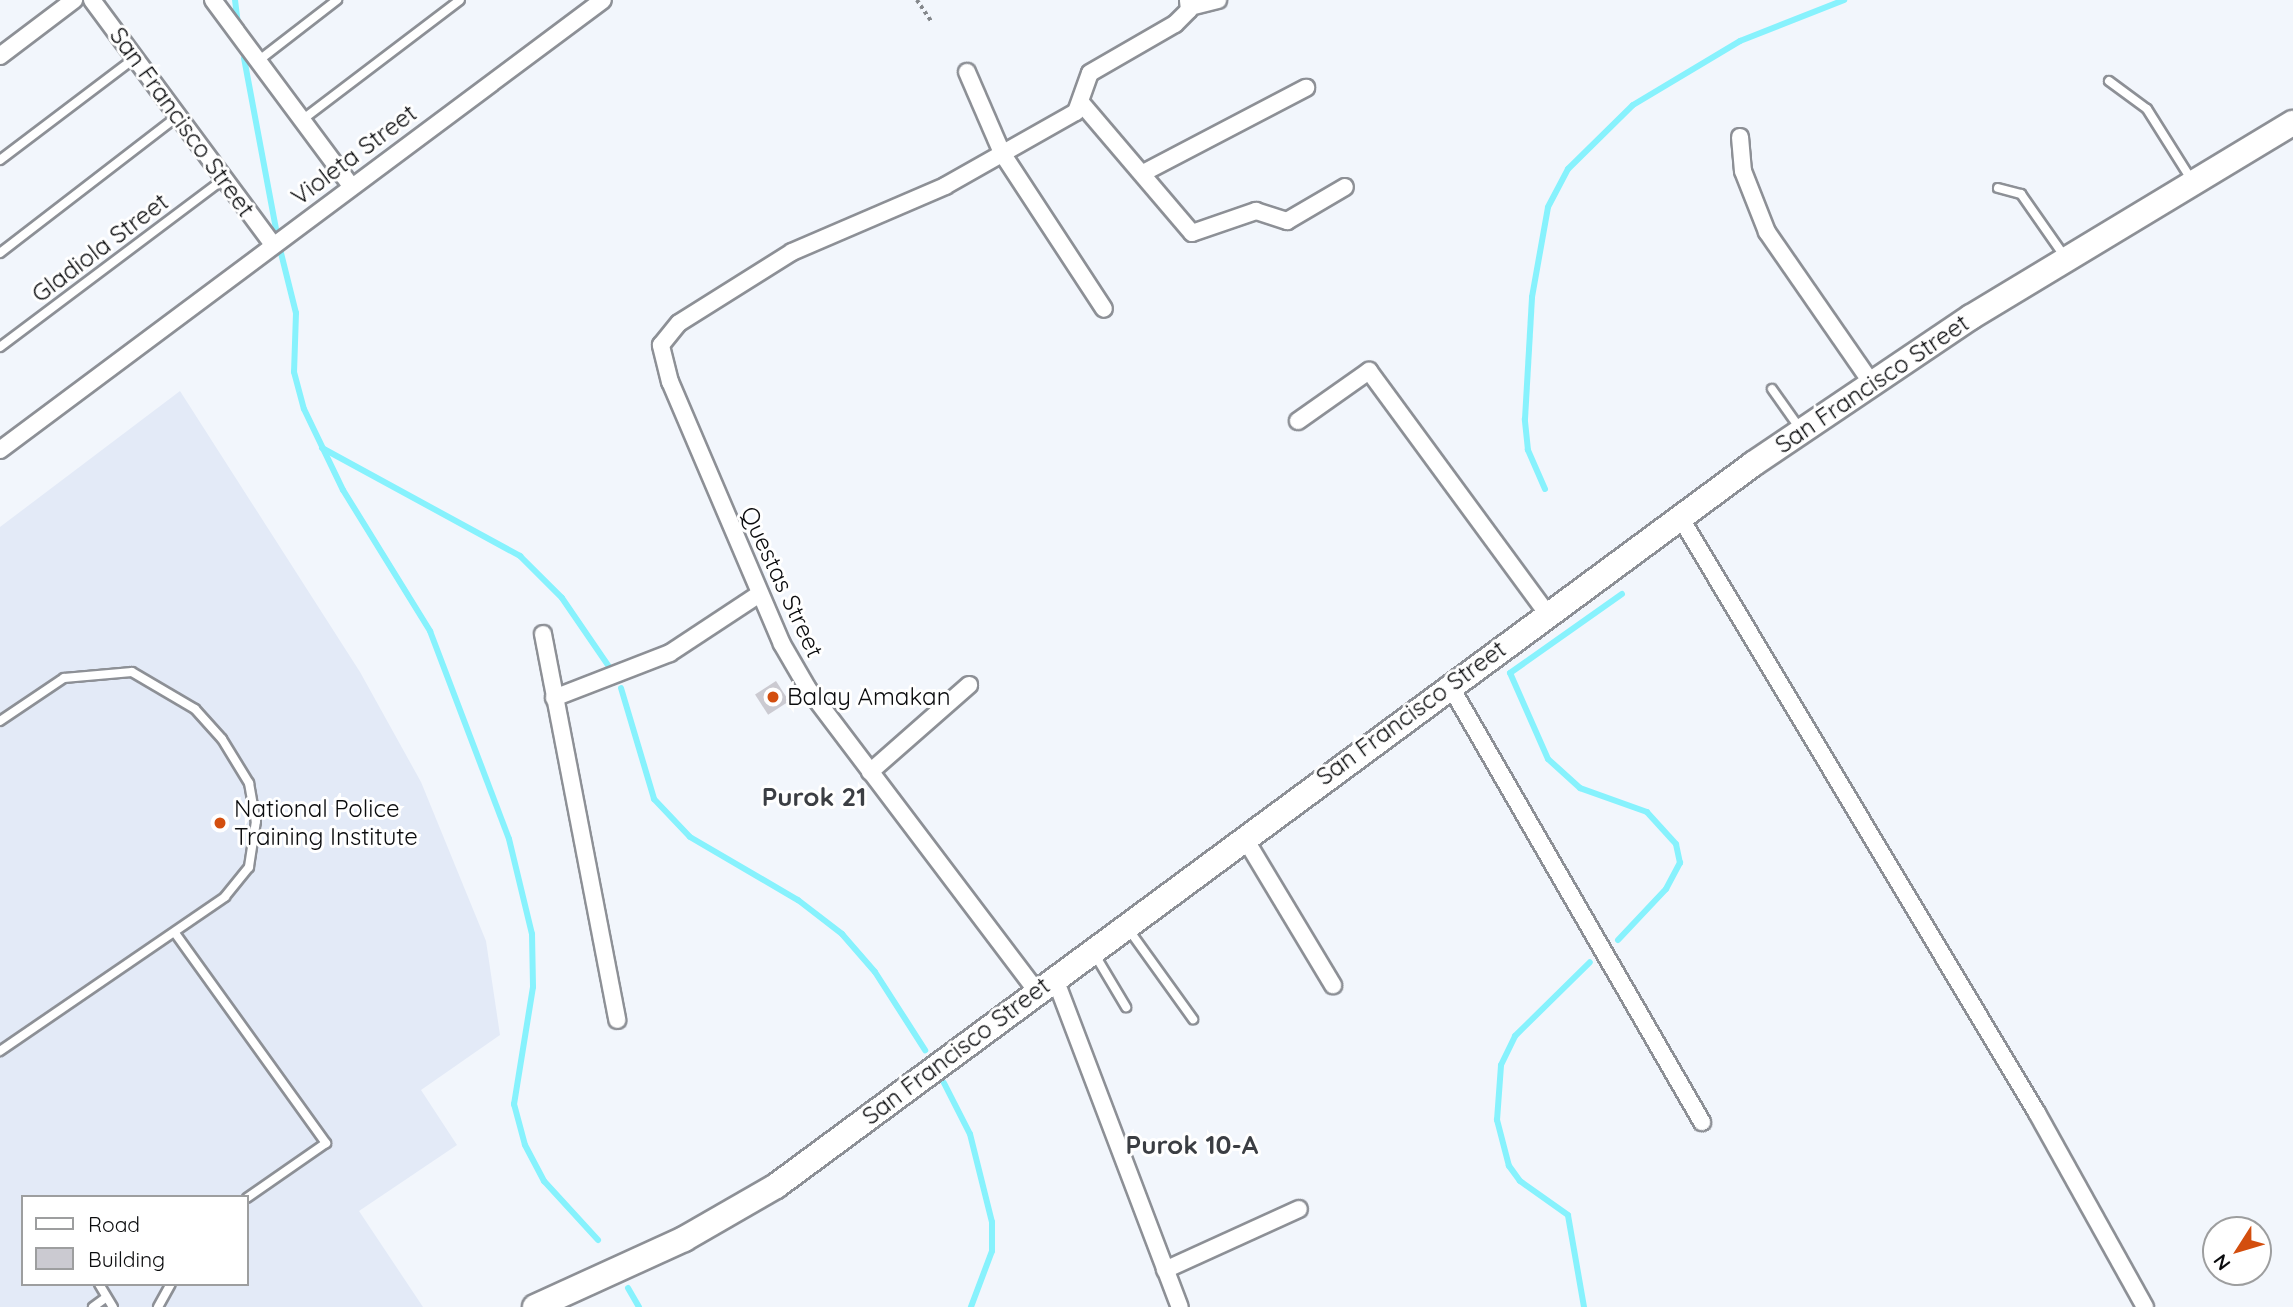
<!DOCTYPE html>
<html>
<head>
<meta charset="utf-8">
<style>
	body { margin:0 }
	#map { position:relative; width:2293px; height:1307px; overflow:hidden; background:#f2f6fc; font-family:Quicksand,sans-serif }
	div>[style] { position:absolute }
	.built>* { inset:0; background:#e3eaf7 }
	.stream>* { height:6px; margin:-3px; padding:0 3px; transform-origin:3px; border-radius:3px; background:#87f2fd }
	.building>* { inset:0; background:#cbcad1; transform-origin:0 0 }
	.path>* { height:3.5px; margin-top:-1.75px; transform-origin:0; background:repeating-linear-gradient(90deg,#84878b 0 3.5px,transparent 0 7px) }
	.roads { filter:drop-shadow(2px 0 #8d9096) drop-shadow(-2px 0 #8d9096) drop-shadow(0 2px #8d9096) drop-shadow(0 -2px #8d9096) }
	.service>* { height:8px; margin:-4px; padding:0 4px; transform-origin:4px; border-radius:4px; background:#fff }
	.minor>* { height:16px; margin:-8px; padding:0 8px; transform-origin:8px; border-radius:8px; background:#fff }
	.primary>* { height:24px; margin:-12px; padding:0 12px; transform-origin:12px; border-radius:12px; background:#fff }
	.dots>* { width:19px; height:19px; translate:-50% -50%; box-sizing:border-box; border:4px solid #fff; border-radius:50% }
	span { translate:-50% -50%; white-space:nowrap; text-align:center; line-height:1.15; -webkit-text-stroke:6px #fff; paint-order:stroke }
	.street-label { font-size:24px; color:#0b0c0e }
	.poi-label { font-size:24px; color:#0b0c0e }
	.left { translate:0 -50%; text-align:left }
	.neighbourhood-label { font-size:26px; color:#3b3e43; font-weight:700 }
	.legend { position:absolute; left:21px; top:1195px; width:228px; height:91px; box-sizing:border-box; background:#fff; border:2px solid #9d9e9f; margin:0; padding:9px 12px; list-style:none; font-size:21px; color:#0b0c0e }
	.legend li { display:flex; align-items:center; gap:14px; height:35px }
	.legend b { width:35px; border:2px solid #9d9e9f }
	.north { position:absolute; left:2202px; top:1216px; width:70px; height:70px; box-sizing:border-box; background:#fff; border:2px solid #9d9e9f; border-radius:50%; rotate:233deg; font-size:19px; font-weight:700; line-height:28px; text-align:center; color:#0b0c0e }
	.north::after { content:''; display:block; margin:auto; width:24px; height:32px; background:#d34e0e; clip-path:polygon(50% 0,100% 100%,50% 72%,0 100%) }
</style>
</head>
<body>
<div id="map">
	<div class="built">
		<i style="clip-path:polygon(evenodd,180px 391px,360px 672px,421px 782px,486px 941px,500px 1035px,421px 1090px,457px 1145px,359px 1211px,423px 1307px,0 1307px,0 527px,180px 391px,23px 1197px,247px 1197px,247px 1284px,23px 1284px,23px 1197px)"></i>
	</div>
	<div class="stream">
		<i style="left:235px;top:0;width:24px;rotate:83deg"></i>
		<i style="left:244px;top:58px;width:174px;rotate:79.4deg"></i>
		<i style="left:280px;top:249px;width:66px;rotate:76deg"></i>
		<i style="left:296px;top:313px;width:59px;rotate:91.9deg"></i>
		<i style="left:294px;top:372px;width:38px;rotate:75deg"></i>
		<i style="left:304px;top:409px;width:90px;rotate:64.3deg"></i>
		<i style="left:343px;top:490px;width:166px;rotate:58.3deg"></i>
		<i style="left:430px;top:631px;width:222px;rotate:69.2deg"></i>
		<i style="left:509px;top:839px;width:98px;rotate:76.4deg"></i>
		<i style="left:532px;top:934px;width:53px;rotate:88.9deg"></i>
		<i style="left:533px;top:987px;width:119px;rotate:99.2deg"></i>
		<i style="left:514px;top:1104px;width:42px;rotate:75deg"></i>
		<i style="left:525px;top:1145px;width:41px;rotate:62.2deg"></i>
		<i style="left:544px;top:1181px;width:80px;rotate:47.5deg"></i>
		<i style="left:322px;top:448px;width:226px;rotate:28.6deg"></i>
		<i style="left:520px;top:556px;width:59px;rotate:45deg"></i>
		<i style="left:562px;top:598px;width:88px;rotate:55.6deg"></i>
		<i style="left:1545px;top:489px;width:43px;rotate:-113.6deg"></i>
		<i style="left:1528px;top:450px;width:31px;rotate:-96deg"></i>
		<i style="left:1525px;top:419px;width:122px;rotate:-86.7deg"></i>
		<i style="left:1532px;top:297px;width:91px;rotate:-79.9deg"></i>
		<i style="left:1548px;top:207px;width:43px;rotate:-62.2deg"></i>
		<i style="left:1568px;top:169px;width:91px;rotate:-44.6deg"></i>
		<i style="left:1633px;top:105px;width:125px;rotate:-30.9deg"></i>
		<i style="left:1740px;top:41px;width:112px;rotate:-21.5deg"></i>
		<i style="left:621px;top:688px;width:116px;rotate:73.4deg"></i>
		<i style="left:654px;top:799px;width:52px;rotate:46.5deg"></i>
		<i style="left:690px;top:837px;width:125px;rotate:30.3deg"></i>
		<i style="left:798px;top:900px;width:56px;rotate:37.7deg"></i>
		<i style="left:842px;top:934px;width:50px;rotate:49deg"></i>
		<i style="left:875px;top:972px;width:93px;rotate:57.3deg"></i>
		<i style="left:1618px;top:940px;width:70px;rotate:-46.7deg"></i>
		<i style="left:1666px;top:889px;width:30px;rotate:-62deg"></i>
		<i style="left:1680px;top:863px;width:19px;rotate:-102deg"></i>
		<i style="left:1676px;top:844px;width:43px;rotate:-132.2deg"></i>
		<i style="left:1647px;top:812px;width:71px;rotate:-160.3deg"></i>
		<i style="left:1580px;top:788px;width:43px;rotate:-137.8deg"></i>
		<i style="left:1548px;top:759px;width:94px;rotate:-113.8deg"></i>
		<i style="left:1510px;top:673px;width:137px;rotate:-35.2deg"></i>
		<i style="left:944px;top:1083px;width:57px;rotate:63deg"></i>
		<i style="left:970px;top:1134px;width:91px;rotate:76deg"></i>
		<i style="left:992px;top:1222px;width:29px;rotate:90deg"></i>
		<i style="left:992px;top:1251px;width:60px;rotate:110.6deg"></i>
		<i style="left:628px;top:1288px;width:22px;rotate:60deg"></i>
		<i style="left:1584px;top:1307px;width:93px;rotate:-99.9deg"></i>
		<i style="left:1568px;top:1215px;width:59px;rotate:-144.7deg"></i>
		<i style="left:1520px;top:1181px;width:19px;rotate:-126deg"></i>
		<i style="left:1509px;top:1166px;width:48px;rotate:-104.6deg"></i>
		<i style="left:1497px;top:1120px;width:55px;rotate:-85.8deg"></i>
		<i style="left:1501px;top:1065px;width:32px;rotate:-64deg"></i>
		<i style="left:1515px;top:1036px;width:105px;rotate:-44.6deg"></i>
	</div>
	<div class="building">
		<i style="left:776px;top:681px;width:24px;height:25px;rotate:57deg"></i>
	</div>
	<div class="path">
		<i style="left:917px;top:0;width:25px;rotate:56deg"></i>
	</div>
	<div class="roads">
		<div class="service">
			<i style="left:258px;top:61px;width:100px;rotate:-37.7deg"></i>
			<i style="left:2109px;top:81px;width:47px;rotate:36.4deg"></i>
			<i style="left:2147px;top:109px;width:86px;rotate:57.8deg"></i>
			<i style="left:302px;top:120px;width:198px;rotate:-37.2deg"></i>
			<i style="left:0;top:160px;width:169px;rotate:-37.1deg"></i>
			<i style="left:1998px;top:188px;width:24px;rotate:15deg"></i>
			<i style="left:2021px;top:194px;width:77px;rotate:55.1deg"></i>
			<i style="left:0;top:253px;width:225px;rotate:-37.6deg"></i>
			<i style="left:0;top:347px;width:280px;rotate:-36.9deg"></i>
			<i style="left:1772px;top:389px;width:50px;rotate:54.7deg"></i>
			<i style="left:0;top:721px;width:77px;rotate:-33.9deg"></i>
			<i style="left:64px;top:678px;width:68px;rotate:-5deg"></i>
			<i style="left:132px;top:672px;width:73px;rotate:30.4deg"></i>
			<i style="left:195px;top:709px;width:40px;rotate:48deg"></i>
			<i style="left:222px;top:739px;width:52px;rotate:58.5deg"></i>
			<i style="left:249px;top:783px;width:39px;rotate:80deg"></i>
			<i style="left:256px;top:821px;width:47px;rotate:98.7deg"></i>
			<i style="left:249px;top:867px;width:38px;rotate:129deg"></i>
			<i style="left:225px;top:897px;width:273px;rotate:145.6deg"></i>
			<i style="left:1129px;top:930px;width:110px;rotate:54.3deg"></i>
			<i style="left:175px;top:933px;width:259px;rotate:54.3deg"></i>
			<i style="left:326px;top:1143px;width:96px;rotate:145.2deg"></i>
			<i style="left:1095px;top:955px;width:61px;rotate:59.2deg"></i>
			<i style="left:99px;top:1284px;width:27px;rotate:59deg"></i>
			<i style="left:93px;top:1307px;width:14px;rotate:-36deg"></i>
			<i style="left:158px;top:1307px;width:26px;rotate:-61deg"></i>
		</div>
		<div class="minor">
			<i style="left:92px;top:0;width:305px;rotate:53.5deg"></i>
			<i style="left:213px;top:0;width:232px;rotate:53.4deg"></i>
			<i style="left:1190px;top:7px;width:29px;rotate:-14deg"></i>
			<i style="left:0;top:56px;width:93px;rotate:-37.1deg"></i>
			<i style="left:967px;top:72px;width:88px;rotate:66.6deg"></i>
			<i style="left:1002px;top:153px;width:186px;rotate:56.8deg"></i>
			<i style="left:1083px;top:105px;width:168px;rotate:49.6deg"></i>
			<i style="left:1192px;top:233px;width:68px;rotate:-19deg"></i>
			<i style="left:1256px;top:211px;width:33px;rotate:18deg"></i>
			<i style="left:1287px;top:221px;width:67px;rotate:-30.4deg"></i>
			<i style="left:1740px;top:137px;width:34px;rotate:85deg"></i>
			<i style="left:1743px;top:171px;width:66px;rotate:68.5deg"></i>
			<i style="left:1767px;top:232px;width:183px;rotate:55.3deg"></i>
			<i style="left:1145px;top:172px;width:182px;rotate:-27.6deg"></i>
			<i style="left:1298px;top:421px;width:87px;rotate:-35.2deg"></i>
			<i style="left:1369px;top:371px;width:300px;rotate:53.7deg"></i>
			<i style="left:0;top:450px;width:752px;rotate:-36.73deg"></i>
			<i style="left:1680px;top:517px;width:695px;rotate:59.08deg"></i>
			<i style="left:2037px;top:1113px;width:222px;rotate:60.9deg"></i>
			<i style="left:543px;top:634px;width:393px;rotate:79.1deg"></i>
			<i style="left:1449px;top:684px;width:506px;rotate:59.99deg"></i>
			<i style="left:554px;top:698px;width:124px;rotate:-21.2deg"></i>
			<i style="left:670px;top:653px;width:105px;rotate:-33.4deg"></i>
			<i style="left:870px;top:772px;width:132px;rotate:-41.3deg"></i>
			<i style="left:1244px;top:837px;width:173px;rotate:59deg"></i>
			<i style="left:1054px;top:976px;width:354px;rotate:69.2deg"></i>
			<i style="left:1035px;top:989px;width:378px;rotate:-127.1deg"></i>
			<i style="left:807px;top:687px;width:50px;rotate:-120.2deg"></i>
			<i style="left:782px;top:644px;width:285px;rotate:-113.1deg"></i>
			<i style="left:670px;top:382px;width:38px;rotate:-104deg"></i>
			<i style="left:661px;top:345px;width:28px;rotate:-51deg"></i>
			<i style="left:679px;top:323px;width:133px;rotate:-32.1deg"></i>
			<i style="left:792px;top:252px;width:167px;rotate:-23.3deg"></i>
			<i style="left:945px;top:186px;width:150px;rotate:-29.5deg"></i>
			<i style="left:1076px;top:112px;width:41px;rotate:-70.3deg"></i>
			<i style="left:1090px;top:73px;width:98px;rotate:-30deg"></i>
			<i style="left:1175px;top:24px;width:20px;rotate:-45deg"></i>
			<i style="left:1189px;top:10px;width:10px;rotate:-96deg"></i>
			<i style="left:1165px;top:1270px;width:147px;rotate:-24.5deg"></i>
		</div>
		<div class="primary">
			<i style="left:535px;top:1307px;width:164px;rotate:-24.5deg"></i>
			<i style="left:684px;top:1239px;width:106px;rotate:-29.9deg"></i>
			<i style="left:776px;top:1186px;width:1215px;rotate:-36.46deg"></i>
			<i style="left:1753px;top:464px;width:263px;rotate:-34deg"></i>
			<i style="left:1971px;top:317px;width:376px;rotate:-31.1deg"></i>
		</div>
	</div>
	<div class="dots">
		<i style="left:773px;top:697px;background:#d34e0e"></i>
		<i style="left:220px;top:823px;background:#d34e0e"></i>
	</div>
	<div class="street-label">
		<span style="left:182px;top:122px;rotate:54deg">San Francisco Street</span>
		<span style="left:354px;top:155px;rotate:-37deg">Violeta Street</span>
		<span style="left:100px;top:248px;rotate:-37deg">Gladiola Street</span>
		<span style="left:1872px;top:384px;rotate:-34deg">San Francisco Street</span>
		<span style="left:782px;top:582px;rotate:65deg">Questas Street</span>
		<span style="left:1411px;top:713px;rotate:-36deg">San Francisco Street</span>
		<span style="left:956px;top:1051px;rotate:-37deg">San Francisco Street</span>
	</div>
	<div class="poi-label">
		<span class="left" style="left:787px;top:697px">Balay Amakan</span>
		<span class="left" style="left:234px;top:823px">National Police<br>Training Institute</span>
	</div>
	<div class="neighbourhood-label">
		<span style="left:814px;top:797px">Purok 21</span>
		<span style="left:1192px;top:1145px">Purok 10-A</span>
	</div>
	<ul class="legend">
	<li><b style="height:9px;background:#fff"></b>Road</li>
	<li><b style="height:19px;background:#cbcad1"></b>Building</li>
	</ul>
	<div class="north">N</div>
</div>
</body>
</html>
